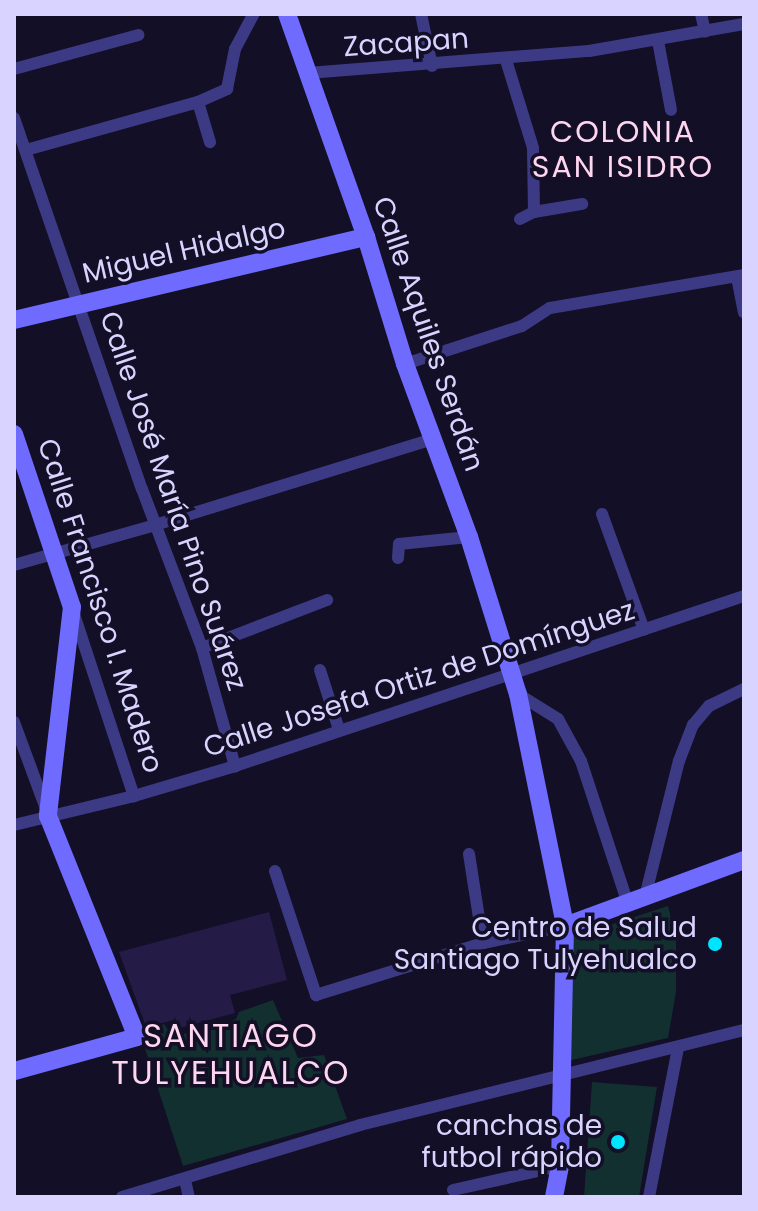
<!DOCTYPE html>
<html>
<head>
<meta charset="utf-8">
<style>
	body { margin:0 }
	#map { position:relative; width:758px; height:1211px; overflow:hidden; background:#130f26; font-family:Poppins,sans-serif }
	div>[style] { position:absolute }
	.green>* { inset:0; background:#12302f }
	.building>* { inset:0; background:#241b47 }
	.street>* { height:12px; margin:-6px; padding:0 6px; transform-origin:6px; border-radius:6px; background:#3d3a85 }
	.secondary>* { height:18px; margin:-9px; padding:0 9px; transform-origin:9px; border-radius:9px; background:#6f6bff }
	.dots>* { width:22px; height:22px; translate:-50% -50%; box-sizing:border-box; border:4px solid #130f26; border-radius:50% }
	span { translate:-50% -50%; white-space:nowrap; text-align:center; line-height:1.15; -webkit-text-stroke:7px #130f26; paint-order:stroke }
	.street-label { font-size:28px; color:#d9d4ff }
	.poi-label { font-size:28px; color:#d9d4ff }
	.right { translate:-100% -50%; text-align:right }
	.neighbourhood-label { font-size:30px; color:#ffd6f0; letter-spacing:2px }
	.quarter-label { font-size:32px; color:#ffd6f0; letter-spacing:2px }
	.frame { position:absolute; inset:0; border:16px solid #d9d4ff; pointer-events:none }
</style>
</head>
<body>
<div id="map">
	<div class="green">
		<i style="clip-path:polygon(668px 906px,676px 938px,676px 992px,668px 1038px,563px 1062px,570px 938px)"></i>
		<i style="clip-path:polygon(273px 1000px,298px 1058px,324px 1055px,347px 1119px,183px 1166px,140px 1033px,164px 1024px,173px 1037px,236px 1019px,239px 1012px)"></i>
		<i style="clip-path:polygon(592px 1082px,657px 1087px,639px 1197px,584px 1197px)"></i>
	</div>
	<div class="building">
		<i style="clip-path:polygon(269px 912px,287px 980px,230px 995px,235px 1013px,176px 1029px,174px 1020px,146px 1027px,119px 952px)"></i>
	</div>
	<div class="street">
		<i style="left:421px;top:14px;width:53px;rotate:78.1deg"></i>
		<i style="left:701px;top:14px;width:18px;rotate:77deg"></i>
		<i style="left:658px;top:41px;width:70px;rotate:79.3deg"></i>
		<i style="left:506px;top:60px;width:92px;rotate:72.9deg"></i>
		<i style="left:533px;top:148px;width:64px;rotate:89.1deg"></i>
		<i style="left:14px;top:69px;width:129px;rotate:-15.3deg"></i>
		<i style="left:308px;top:73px;width:282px;rotate:-4.5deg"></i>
		<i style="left:589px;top:51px;width:157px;rotate:-9.9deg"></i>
		<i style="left:198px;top:102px;width:42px;rotate:73.3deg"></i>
		<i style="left:14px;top:118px;width:392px;rotate:71deg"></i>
		<i style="left:142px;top:489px;width:170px;rotate:69.3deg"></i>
		<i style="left:202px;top:648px;width:123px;rotate:74.4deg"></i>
		<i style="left:26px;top:150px;width:179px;rotate:-15.6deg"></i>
		<i style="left:198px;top:102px;width:32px;rotate:-24deg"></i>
		<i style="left:227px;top:89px;width:41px;rotate:-78.7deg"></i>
		<i style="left:235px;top:49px;width:40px;rotate:-62deg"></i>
		<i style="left:520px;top:219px;width:16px;rotate:-27deg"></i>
		<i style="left:534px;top:212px;width:49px;rotate:-9.5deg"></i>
		<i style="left:737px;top:277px;width:36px;rotate:79deg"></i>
		<i style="left:405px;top:364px;width:123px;rotate:-18deg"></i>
		<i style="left:522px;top:326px;width:33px;rotate:-33deg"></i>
		<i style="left:550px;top:308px;width:197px;rotate:-9.7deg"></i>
		<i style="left:602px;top:514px;width:123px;rotate:70.1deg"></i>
		<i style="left:398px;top:558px;width:14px;rotate:-86deg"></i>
		<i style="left:399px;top:544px;width:70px;rotate:-5.7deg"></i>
		<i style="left:14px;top:565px;width:147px;rotate:-15.8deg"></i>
		<i style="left:155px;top:525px;width:290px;rotate:-17.2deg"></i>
		<i style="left:74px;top:614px;width:192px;rotate:71.8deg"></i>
		<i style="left:202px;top:648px;width:134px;rotate:-21deg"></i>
		<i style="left:320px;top:670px;width:63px;rotate:72.4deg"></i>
		<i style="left:518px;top:694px;width:47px;rotate:32deg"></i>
		<i style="left:558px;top:719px;width:48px;rotate:61.3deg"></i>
		<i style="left:581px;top:761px;width:151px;rotate:71.8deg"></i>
		<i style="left:14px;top:722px;width:93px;rotate:69.8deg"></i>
		<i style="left:14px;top:825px;width:123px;rotate:-13.6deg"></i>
		<i style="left:134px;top:796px;width:105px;rotate:-16.5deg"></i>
		<i style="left:235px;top:766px;width:537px;rotate:-18.47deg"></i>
		<i style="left:469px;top:854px;width:90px;rotate:81.1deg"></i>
		<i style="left:275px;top:871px;width:131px;rotate:71.7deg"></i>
		<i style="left:316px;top:995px;width:175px;rotate:-17.3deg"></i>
		<i style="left:483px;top:943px;width:84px;rotate:-11.7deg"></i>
		<i style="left:645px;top:897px;width:140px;rotate:-76deg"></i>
		<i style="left:679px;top:761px;width:39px;rotate:-69deg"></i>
		<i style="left:693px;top:725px;width:25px;rotate:-50deg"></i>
		<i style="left:709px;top:706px;width:39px;rotate:-26deg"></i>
		<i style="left:185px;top:1180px;width:17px;rotate:77deg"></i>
		<i style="left:453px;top:1190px;width:110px;rotate:-12.6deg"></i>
		<i style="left:122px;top:1197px;width:249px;rotate:-16.8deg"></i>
		<i style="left:360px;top:1125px;width:396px;rotate:-13.9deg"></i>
		<i style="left:649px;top:1197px;width:152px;rotate:-79deg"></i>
	</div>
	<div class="secondary">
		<i style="left:287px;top:14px;width:237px;rotate:70.5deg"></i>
		<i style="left:366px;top:237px;width:133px;rotate:72.9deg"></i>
		<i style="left:405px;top:364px;width:184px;rotate:69.7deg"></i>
		<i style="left:469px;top:537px;width:164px;rotate:72.7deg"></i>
		<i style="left:518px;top:694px;width:237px;rotate:78.5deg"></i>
		<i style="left:565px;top:926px;width:240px;rotate:91.2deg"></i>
		<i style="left:560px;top:1166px;width:32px;rotate:101deg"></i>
		<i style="left:14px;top:320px;width:362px;rotate:-13.3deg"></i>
		<i style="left:14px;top:434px;width:182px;rotate:71.5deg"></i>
		<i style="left:72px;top:607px;width:210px;rotate:96.6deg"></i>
		<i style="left:48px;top:816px;width:238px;rotate:68.1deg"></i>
		<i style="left:137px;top:1037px;width:128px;rotate:164.5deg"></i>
		<i style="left:565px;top:926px;width:191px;rotate:-20.2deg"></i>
	</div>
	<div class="dots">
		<i style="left:715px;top:944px;background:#00e5ff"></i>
		<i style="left:618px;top:1142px;background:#00e5ff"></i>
	</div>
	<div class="street-label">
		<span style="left:406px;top:43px;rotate:-4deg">Zacapan</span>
		<span style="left:184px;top:251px;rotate:-13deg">Miguel Hidalgo</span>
		<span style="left:428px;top:334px;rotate:71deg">Calle Aquiles Serdán</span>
		<span style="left:173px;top:501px;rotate:71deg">Calle José María Pino Suárez</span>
		<span style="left:100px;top:606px;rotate:72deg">Calle Francisco I. Madero</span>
		<span style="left:419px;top:679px;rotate:-18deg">Calle Josefa Ortiz de Domínguez</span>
	</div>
	<div class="poi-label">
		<span class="right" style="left:697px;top:944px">Centro de Salud<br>Santiago Tulyehualco</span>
		<span class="right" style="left:602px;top:1142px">canchas de<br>futbol rápido</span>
	</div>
	<div class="neighbourhood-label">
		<span style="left:623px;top:149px">COLONIA<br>SAN ISIDRO</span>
	</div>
	<div class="quarter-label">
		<span style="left:231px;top:1055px">SANTIAGO<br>TULYEHUALCO</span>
	</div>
	<div class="frame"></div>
</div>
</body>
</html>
